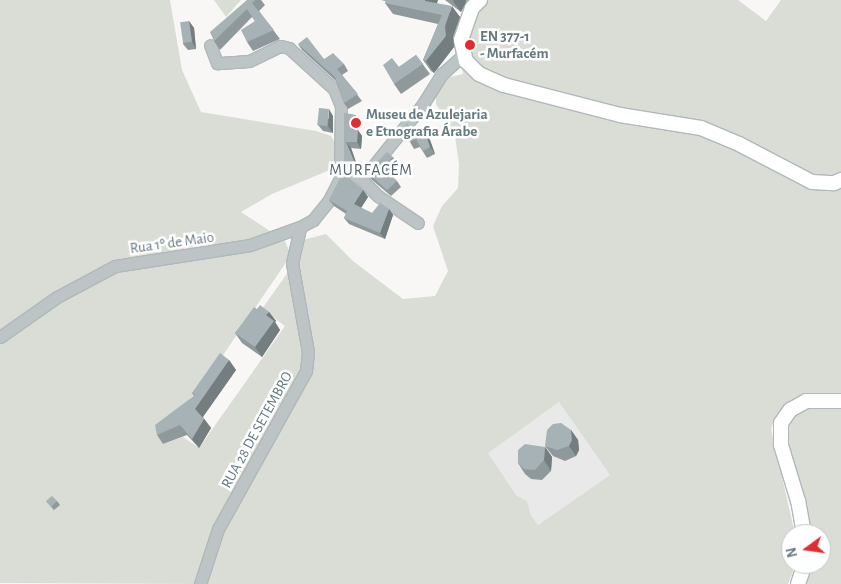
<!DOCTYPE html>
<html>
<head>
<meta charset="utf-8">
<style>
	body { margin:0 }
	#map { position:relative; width:841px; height:584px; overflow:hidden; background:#f8f7f5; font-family:"Alegreya Sans",sans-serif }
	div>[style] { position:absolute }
	.built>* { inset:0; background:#e9e9e9 }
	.green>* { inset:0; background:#d9ddd5 }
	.roads { filter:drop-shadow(1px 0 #b0b8ba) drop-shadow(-1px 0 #b0b8ba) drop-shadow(0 1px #b0b8ba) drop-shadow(0 -1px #b0b8ba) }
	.minor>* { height:11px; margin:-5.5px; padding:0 5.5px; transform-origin:5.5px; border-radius:5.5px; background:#bcc4c6 }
	.major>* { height:14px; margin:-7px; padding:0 7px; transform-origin:7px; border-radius:7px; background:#fff }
	.wall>* { inset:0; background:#8f999c }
	.shaded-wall>* { inset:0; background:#747d7f }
	.building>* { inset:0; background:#a6b2b5; transform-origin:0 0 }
	.dots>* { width:14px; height:14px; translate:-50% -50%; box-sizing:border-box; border:2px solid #fff; border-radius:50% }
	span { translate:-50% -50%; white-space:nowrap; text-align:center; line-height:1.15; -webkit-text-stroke:5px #fff; paint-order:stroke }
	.poi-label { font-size:15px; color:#637a80; font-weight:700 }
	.left { translate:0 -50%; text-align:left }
	.street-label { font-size:15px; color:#637a80 }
	.neighbourhood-label { font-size:16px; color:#55676b; letter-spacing:1px }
	.north { position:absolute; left:781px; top:524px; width:50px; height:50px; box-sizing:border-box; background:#fff; border:1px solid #c1cacc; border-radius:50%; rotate:256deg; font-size:14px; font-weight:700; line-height:20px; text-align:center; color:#637a80 }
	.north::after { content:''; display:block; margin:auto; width:18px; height:22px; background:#e12d2d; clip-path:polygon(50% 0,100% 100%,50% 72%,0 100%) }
</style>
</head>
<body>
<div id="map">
	<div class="built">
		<i style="clip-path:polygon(559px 402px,610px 475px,538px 525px,530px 516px,527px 501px,516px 495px,487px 453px)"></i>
	</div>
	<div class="green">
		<i style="clip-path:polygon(0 0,170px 0,182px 70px,201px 112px,316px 131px,331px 136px,337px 146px,337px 167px,272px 194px,241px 212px,285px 241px,291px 255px,200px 389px,159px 429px,163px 444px,183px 437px,199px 448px,285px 326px,262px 309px,288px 272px,305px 347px,306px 364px,216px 527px,197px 584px,0 583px)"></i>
		<i style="clip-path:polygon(214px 0,241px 0,226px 17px)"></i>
		<i style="clip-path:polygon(evenodd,474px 0,738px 0,766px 21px,781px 0,841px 0,841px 584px,804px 584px,809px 564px,821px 564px,821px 534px,808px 534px,783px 432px,796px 412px,792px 399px,776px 415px,771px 429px,795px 534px,791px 534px,791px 564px,796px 564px,788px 584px,202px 584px,217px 539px,306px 379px,294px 263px,303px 240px,326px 234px,353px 261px,403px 299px,435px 296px,448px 271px,433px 226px,442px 206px,458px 188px,459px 164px,455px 136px,436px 104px,436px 93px,442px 79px,463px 74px,457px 40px,474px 0,559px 402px,610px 475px,538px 525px,531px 516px,527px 501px,516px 495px,488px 453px,559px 402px)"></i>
	</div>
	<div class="roads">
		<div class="minor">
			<i style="left:358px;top:176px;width:13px;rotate:-27deg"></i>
			<i style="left:370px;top:170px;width:85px;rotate:-51.2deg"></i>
			<i style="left:423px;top:104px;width:36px;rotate:-58deg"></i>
			<i style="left:442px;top:74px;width:28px;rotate:-42deg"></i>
			<i style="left:340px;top:178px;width:18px;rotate:-6deg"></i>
			<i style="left:358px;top:176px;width:28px;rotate:45deg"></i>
			<i style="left:378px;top:196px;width:48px;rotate:34deg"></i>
			<i style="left:0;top:337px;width:70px;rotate:-35.1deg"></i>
			<i style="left:57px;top:297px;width:66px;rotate:-28.1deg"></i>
			<i style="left:115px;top:266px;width:137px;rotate:-8.8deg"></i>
			<i style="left:250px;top:245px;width:53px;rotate:-19.8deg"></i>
			<i style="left:300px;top:227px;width:15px;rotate:-28deg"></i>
			<i style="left:313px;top:220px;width:26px;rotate:-51deg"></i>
			<i style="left:329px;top:200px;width:25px;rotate:-63deg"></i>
			<i style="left:340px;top:178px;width:72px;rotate:-89.2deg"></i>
			<i style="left:341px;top:106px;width:18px;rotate:-112deg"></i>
			<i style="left:334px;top:89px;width:61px;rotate:-137.7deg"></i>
			<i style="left:289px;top:48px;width:9px;rotate:-167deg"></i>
			<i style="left:280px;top:46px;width:34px;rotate:154deg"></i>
			<i style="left:249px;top:61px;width:32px;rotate:176deg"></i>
			<i style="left:217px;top:63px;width:19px;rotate:-111deg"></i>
			<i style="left:200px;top:584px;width:58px;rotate:-71.9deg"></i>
			<i style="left:218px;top:529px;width:181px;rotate:-60.9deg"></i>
			<i style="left:306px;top:371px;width:19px;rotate:-84deg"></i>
			<i style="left:308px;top:352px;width:90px;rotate:-100.2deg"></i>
			<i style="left:292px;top:263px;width:37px;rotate:-77deg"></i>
		</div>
		<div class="major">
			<i style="left:480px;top:0;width:11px;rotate:135deg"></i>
			<i style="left:472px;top:8px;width:34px;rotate:109deg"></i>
			<i style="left:461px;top:40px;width:22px;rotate:77deg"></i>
			<i style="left:466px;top:61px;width:18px;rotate:45deg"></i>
			<i style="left:479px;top:74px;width:27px;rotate:24deg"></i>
			<i style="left:504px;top:85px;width:120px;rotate:14.5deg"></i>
			<i style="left:620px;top:115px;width:82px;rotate:9.1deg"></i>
			<i style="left:701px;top:128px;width:41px;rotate:22.8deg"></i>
			<i style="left:739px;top:144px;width:82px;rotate:27.5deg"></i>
			<i style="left:812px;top:182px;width:22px;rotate:3deg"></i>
			<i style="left:834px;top:183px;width:8px;rotate:-23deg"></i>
			<i style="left:804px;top:534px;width:34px;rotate:-100deg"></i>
			<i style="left:798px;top:501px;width:59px;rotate:-106.9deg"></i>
			<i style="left:781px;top:445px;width:22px;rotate:-90deg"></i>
			<i style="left:781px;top:423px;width:16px;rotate:-55deg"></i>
			<i style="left:790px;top:410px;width:18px;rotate:-29deg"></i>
			<i style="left:806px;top:401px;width:35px"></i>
			<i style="left:798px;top:584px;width:21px;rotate:-71deg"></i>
		</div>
	</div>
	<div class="wall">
		<i style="clip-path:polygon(247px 0,261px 0,265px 5px,259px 11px,280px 39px,253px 51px,247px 42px,255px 21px,252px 17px,220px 50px,214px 41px)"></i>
		<i style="clip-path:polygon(381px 0,438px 0,437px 3px,460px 17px,453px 37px,454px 47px,434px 73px,431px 71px,423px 60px,438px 24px,393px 14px,385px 3px,386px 1px)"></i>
		<i style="clip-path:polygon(445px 0,468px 0,466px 2px,461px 12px)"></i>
		<i style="clip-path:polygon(189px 21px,194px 28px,196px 49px,188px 50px,183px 44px)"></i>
		<i style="clip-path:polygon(298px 44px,324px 59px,344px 64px,348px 71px,342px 75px,362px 101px,348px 109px,344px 103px,336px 81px,302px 50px)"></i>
		<i style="clip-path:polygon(416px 55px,430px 74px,401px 94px,394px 84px,399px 67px)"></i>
		<i style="clip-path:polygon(344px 113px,355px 115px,360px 121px,357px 130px,362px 136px,361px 149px,351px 148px,358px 168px,349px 170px,344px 163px)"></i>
		<i style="clip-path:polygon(333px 116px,333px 133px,323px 131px,318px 125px)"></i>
		<i style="clip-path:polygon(411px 130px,417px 139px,430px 140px,435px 154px,427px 158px,420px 147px,414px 149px,410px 142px)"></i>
		<i style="clip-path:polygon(393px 157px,398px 164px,388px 173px,397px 181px,401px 187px,391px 196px,371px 179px,367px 172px)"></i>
		<i style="clip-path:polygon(363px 190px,368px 197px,361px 208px,372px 213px,389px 209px,393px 215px,385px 239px,349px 224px,344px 218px,346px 214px,334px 206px,329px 200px)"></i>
		<i style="clip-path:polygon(257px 309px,269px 312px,276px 321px,275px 322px,280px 330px,262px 357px,242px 343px,235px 333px)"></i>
		<i style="clip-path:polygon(229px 360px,236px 370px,203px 417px,211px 428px,199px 448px,187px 435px,163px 444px,157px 435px,194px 396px,192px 393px)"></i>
		<i style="clip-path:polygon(571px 430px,578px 440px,579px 450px,576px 456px,565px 461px,553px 456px,545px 446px)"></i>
		<i style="clip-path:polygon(545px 447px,552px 457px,551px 471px,542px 480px,531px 479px,525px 474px,518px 463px)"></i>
		<i style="clip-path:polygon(46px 501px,57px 501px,60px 505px,54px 510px)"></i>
	</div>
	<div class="shaded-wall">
		<i style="clip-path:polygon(425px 0,438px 0,433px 12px,425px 1px)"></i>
		<i style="clip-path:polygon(454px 0,465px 0,466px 2px,461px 12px,453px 1px)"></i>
		<i style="clip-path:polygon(452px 6px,460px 17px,453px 37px,454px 47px,434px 73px,426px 61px,445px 26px)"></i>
		<i style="clip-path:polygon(189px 21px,194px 28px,196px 49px,192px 42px)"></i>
		<i style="clip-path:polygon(329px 109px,333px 116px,333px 133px,328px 126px)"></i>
		<i style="clip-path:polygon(355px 115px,360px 121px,356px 136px,352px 130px)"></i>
		<i style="clip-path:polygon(358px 130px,362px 136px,361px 149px,357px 142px)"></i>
		<i style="clip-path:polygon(425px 133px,430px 140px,435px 154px,430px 147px)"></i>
		<i style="clip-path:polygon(346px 142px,351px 148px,358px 168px,354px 161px)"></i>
		<i style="clip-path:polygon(363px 190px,368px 197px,359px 211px,354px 204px)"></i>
		<i style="clip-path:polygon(389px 209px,393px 215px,385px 239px,380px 233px)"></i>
		<i style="clip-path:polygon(269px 312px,276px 321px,275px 322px,280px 330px,262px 357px,255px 347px,266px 315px)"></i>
		<i style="clip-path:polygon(229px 360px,236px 370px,202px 418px,195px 409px)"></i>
		<i style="clip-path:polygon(204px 419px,211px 428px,199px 448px,192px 439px)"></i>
		<i style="clip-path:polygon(571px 430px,578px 440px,579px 450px,576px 456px,569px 446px)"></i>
		<i style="clip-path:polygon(545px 447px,552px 457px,551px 471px,544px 460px)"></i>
	</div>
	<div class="building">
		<i style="clip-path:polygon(247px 0,255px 0,252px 3px,274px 30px,247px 42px,241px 30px,255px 21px,247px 9px,214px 41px,210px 32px)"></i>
		<i style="clip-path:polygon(386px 0,425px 0,425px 1px,452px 6px,445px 26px,446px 36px,426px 61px,423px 60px,442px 15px,385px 3px)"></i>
		<i style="left:189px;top:21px;width:21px;height:9px;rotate:82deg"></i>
		<i style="clip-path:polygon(307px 37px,324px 59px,320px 62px,333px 53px,344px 64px,337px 69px,358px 94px,344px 103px,335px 77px,298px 44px)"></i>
		<i style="clip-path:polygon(416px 55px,423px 64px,394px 84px,383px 65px,392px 58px,399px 67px)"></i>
		<i style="left:319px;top:108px;width:10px;height:17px;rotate:6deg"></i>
		<i style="clip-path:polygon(344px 113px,355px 115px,352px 130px,358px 130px,357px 142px,346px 142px,354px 161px,344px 163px)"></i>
		<i style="clip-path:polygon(407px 123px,416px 139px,410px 142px,402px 130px)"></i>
		<i style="clip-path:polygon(425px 133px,430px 147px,423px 151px,416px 139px)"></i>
		<i style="clip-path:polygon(387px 152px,393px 157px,382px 167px,397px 181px,387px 190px,367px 172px)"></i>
		<i style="clip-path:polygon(348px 177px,363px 190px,354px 204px,372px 213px,380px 203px,389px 209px,380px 233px,344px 218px,347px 211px,329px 200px,340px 178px)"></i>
		<i style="clip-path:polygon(260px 305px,269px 312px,266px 315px,274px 321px,255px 347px,235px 333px,254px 307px,257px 309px)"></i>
		<i style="clip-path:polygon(220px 353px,229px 360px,195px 409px,204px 419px,192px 439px,180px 425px,157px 435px,155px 425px,195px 395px,192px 393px)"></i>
		<i style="clip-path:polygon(561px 423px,571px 430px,572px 440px,569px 446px,557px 450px,545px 446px,547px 430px,553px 424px)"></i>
		<i style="clip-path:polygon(525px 444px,545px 447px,544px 460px,535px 470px,524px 469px,518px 463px,518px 450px)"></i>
		<i style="clip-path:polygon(52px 496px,57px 501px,51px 507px,46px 501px)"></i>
	</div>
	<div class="dots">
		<i style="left:470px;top:45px;background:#e12d2d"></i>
		<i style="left:356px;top:123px;background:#e12d2d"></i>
	</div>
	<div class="poi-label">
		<span class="left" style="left:480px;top:45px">EN 377-1<br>- Murfacém</span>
		<span class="left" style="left:366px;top:123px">Museu de Azulejaria<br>e Etnografia Árabe</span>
	</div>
	<div class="street-label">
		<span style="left:172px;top:243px;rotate:-8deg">Rua 1º de Maio</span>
		<span style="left:257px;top:430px;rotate:-61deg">RUA 28 DE SETEMBRO</span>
	</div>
	<div class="neighbourhood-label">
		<span style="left:371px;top:170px">MURFACÉM</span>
	</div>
	<div class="north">N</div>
</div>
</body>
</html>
